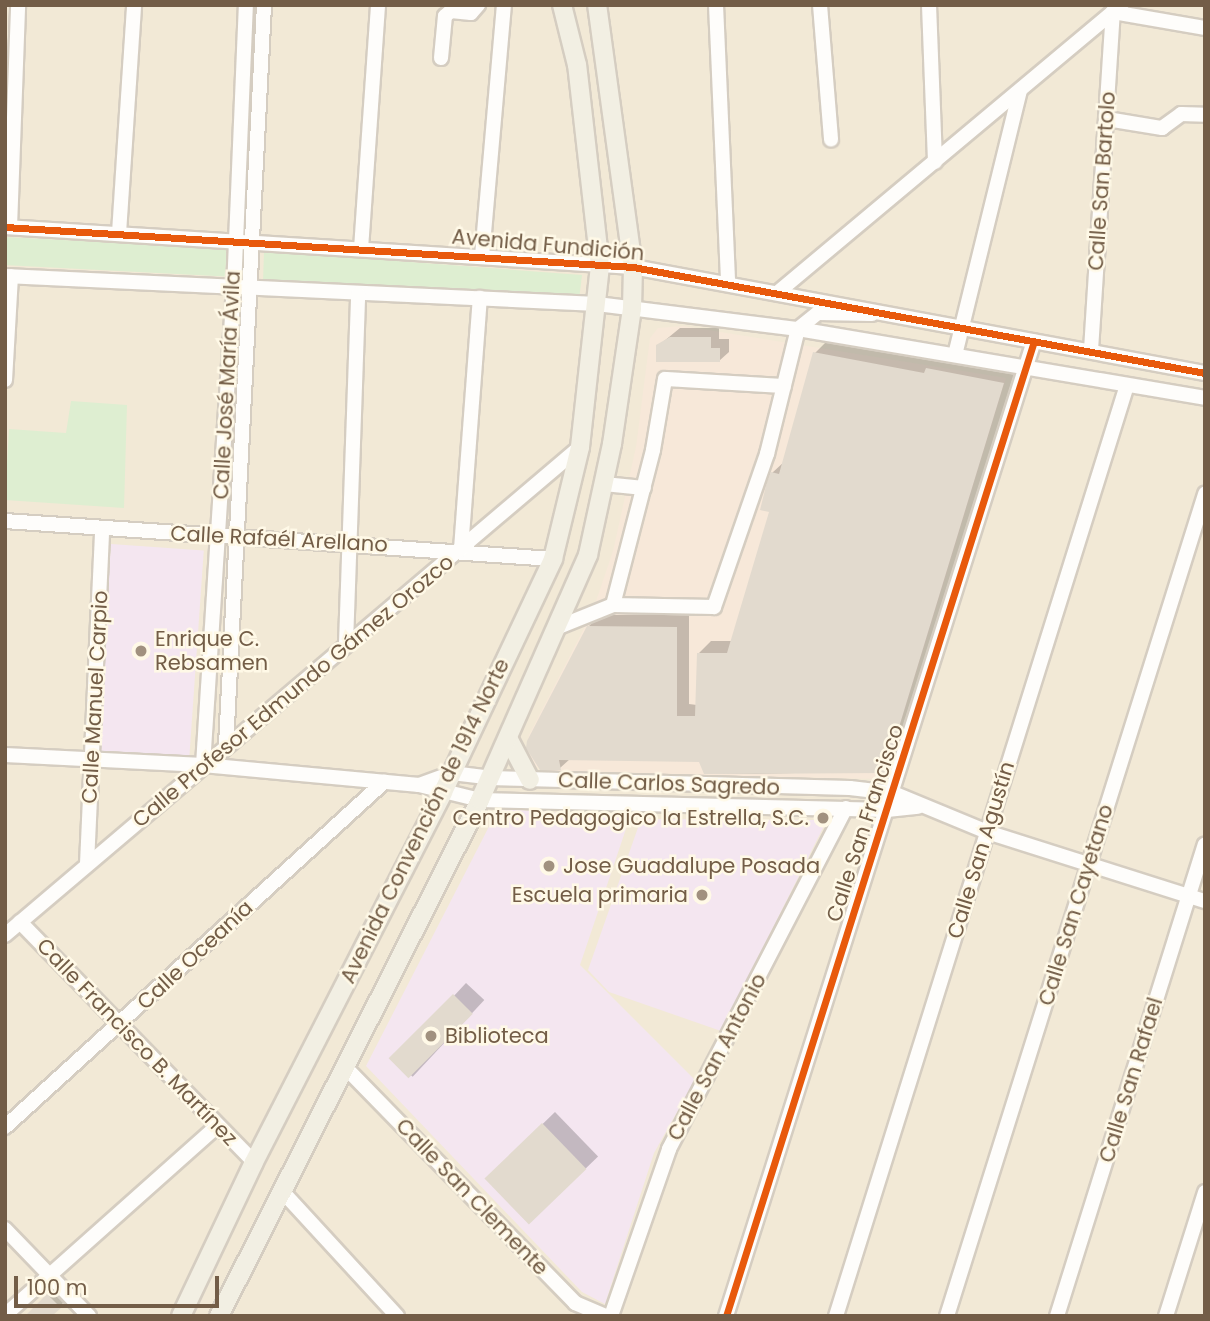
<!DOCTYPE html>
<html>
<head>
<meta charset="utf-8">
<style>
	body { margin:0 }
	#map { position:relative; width:1210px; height:1321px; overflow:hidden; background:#f6f2e6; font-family:Poppins,sans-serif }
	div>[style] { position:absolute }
	.residential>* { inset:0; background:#f2e9d6; transform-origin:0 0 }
	.commercial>* { inset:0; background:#f7e8d9 }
	.education>* { inset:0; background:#f4e6f0; transform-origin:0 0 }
	.green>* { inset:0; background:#deeed1; transform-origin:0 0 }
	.shadow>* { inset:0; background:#0003; transform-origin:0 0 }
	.building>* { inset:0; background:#e2dace; transform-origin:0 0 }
	.roads { filter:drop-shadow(2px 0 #d5cdc1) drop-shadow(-2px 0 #d5cdc1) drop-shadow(0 2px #d5cdc1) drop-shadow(0 -2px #d5cdc1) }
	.minor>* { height:14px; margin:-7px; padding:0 7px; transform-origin:7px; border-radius:7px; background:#fefdfb }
	.major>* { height:18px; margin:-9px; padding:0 9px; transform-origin:9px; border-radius:9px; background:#f2efe3 }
	.cycleway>* { height:7px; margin:-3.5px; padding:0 3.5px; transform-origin:3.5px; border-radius:3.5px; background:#e8590c }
	.dots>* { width:19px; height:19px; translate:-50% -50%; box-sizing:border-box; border:4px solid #fff9e7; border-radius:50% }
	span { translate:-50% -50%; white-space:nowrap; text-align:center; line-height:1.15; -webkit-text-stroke:5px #fff9e7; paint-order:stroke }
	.street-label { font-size:21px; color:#735d47 }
	.poi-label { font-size:21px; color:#735d47 }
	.left { translate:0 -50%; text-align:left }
	.right { translate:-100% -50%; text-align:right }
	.frame { position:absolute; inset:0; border:7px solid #735d47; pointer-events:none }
	.scale { position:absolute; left:14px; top:1276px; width:205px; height:32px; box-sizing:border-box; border:4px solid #735d47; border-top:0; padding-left:9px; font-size:21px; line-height:24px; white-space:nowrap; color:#735d47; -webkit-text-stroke:5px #fff9e7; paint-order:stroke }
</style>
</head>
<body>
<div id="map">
	<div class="residential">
		<i style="left:5px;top:5px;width:1200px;height:1311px"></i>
	</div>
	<div class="commercial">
		<i style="clip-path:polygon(683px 326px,1006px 378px,884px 779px,547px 773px,533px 765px,526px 752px,529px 735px,592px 613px,613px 551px,636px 447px,650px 338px,658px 328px)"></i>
	</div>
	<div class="education">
		<i style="left:111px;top:544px;width:93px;height:207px;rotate:4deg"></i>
		<i style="clip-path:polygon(498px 809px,630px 817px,580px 965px,695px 1080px,654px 1153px,605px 1304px,582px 1292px,366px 1066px)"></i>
		<i style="clip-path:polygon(641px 819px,827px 820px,721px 1031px,609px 992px,588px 970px)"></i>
	</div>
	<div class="green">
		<i style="left:5px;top:237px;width:222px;height:28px;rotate:3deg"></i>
		<i style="clip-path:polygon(264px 251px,582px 275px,579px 300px,263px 282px)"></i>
		<i style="clip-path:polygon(71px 401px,127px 405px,124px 508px,5px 500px,9px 429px,66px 433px)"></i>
	</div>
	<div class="shadow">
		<i style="clip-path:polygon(680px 328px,719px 328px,719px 339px,729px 339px,729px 352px,719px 361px,658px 346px)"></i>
		<i style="clip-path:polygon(828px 340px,935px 361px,940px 356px,1015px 371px,897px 759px,884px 771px,756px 774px,705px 773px,700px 760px,570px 759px,560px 768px,537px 765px,587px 628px,600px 615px,689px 615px,689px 704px,697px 705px,699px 653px,711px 641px,732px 641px,771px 511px,772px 473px,785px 461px,815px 353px)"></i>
		<i style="left:466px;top:983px;width:25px;height:105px;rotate:43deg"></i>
		<i style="left:555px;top:1112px;width:62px;height:95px;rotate:46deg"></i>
		<i style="clip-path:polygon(57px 1286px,68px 1298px,50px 1316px,27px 1316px)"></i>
	</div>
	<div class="building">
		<i style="clip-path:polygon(670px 337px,711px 337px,711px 348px,720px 348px,720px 362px,656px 362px,656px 345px)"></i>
		<i style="clip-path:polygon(813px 352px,924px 373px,926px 368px,1004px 383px,885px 773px,704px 774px,699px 762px,559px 760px,561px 770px,540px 770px,526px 748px,527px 741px,587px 626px,677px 627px,677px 716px,695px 716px,697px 653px,727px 653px,769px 512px,760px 510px,767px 482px,771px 472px,779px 474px)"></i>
		<i style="left:453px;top:994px;width:28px;height:91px;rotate:45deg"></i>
		<i style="left:542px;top:1123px;width:64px;height:80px;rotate:46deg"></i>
		<i style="clip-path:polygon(47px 1294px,61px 1308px,52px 1316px,25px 1316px)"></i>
	</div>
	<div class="roads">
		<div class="minor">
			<i style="left:716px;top:5px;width:279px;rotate:87.5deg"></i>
			<i style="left:820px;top:5px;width:135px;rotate:85.3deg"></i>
			<i style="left:929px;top:5px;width:157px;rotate:87.8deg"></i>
			<i style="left:441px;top:58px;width:42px;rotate:-84.6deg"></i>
			<i style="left:445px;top:16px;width:8px;rotate:-40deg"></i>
			<i style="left:451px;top:11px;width:20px;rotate:6deg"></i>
			<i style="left:471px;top:13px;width:11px;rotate:-49deg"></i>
			<i style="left:1107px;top:119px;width:56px;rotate:9.3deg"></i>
			<i style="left:1162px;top:128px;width:24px;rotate:-36deg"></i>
			<i style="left:1181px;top:114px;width:24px;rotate:2deg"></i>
			<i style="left:5px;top:227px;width:629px;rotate:3.64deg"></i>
			<i style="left:633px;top:267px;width:582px;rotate:10.5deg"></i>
			<i style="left:10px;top:227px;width:222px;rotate:-87.9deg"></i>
			<i style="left:119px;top:233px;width:228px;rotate:-86.2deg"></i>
			<i style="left:361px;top:249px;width:245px;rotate:-86deg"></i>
			<i style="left:482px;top:256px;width:252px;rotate:-85deg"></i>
			<i style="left:5px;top:276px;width:593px;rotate:2.71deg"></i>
			<i style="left:597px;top:304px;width:203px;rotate:7.1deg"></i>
			<i style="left:798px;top:329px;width:413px;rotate:9.6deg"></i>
			<i style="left:777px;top:293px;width:449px;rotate:-39.9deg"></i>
			<i style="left:1091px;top:350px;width:339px;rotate:-86.3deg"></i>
			<i style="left:1113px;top:12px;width:93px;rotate:9.9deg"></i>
			<i style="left:955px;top:355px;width:272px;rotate:-76.2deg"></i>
			<i style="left:5px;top:380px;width:104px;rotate:-86.7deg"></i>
			<i style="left:604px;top:484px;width:40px;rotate:5.7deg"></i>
			<i style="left:5px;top:521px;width:549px;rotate:3.97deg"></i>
			<i style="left:461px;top:549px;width:252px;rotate:-85.7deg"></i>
			<i style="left:613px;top:605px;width:160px;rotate:-75.5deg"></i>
			<i style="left:653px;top:450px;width:72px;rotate:-80.4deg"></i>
			<i style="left:665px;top:379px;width:119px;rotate:3.4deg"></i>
			<i style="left:556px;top:628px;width:61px;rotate:-22deg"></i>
			<i style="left:613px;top:605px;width:101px;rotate:1.1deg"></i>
			<i style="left:714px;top:607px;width:162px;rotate:-70.9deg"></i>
			<i style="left:767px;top:454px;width:129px;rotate:-76.1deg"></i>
			<i style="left:798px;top:329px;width:26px;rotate:-39deg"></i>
			<i style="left:818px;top:313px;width:54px;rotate:1.1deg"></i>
			<i style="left:346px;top:643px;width:349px;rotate:-88deg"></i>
			<i style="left:226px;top:745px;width:741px;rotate:-87.06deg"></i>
			<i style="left:5px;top:755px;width:198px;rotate:2.9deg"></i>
			<i style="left:203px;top:765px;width:217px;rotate:5.3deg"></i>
			<i style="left:419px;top:785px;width:63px;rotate:13.8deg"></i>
			<i style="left:480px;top:800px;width:407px;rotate:1.4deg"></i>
			<i style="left:887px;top:810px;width:31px;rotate:-6deg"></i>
			<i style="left:203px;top:765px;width:477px;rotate:-86.3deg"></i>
			<i style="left:234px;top:289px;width:284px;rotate:-87.6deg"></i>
			<i style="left:419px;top:785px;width:35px;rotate:-20deg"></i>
			<i style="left:452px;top:773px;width:38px;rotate:7deg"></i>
			<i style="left:490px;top:778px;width:360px;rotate:1.6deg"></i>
			<i style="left:850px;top:788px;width:43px;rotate:6.6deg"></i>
			<i style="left:893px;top:793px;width:102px;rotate:22.5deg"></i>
			<i style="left:987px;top:832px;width:229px;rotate:17.6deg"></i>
			<i style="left:87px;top:864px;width:334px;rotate:-87.4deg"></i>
			<i style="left:20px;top:922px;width:335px;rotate:45.7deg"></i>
			<i style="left:5px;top:935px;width:754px;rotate:-40.32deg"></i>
			<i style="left:345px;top:1067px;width:330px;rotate:45.7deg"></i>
			<i style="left:575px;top:1303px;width:33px;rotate:23deg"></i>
			<i style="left:5px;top:1127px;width:513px;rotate:-42.31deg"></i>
			<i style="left:282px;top:1191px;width:170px;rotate:47.4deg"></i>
			<i style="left:5px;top:1229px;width:121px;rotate:46deg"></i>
			<i style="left:5px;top:1315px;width:285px;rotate:-41.7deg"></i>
			<i style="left:611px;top:1316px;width:177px;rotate:-70.8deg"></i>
			<i style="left:669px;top:1149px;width:384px;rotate:-62.6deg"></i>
			<i style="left:726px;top:1316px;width:1022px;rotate:-72.47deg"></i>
			<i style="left:836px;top:1316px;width:975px;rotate:-72.64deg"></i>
			<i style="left:947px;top:1316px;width:862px;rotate:-72.57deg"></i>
			<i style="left:1057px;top:1316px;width:494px;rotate:-72.6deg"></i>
			<i style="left:1166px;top:1316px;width:130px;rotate:-72.5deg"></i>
		</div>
		<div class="major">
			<i style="left:508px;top:738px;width:47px;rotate:62.4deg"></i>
			<i style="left:181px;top:1316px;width:170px;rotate:-64.6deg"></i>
			<i style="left:254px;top:1162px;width:415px;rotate:-62.9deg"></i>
			<i style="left:443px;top:792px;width:258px;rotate:-64.7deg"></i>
			<i style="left:553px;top:559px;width:115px;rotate:-76.4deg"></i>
			<i style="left:580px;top:447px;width:182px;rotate:-83.7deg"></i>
			<i style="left:600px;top:266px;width:202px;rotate:-96.5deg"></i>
			<i style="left:577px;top:65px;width:62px;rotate:-104deg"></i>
			<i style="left:219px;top:1316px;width:578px;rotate:-63.17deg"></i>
			<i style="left:480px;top:800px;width:268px;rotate:-66.2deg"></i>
			<i style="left:588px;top:555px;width:114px;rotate:-77.8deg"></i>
			<i style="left:612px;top:444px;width:137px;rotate:-81.6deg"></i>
			<i style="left:632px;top:308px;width:41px;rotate:-88.6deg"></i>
			<i style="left:633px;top:267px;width:264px;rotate:-97.8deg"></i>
		</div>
	</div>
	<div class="cycleway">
		<i style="left:5px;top:227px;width:629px;rotate:3.64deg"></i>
		<i style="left:633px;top:267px;width:582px;rotate:10.5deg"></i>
		<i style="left:726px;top:1316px;width:1022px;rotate:-72.47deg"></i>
	</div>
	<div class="dots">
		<i style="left:141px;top:651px;background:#a1917f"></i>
		<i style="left:823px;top:818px;background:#a1917f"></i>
		<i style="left:549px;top:866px;background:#a1917f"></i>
		<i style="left:702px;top:895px;background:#a1917f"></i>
		<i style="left:431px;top:1036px;background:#a1917f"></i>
	</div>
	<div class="street-label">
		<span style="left:1102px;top:181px;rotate:-86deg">Calle San Bartolo</span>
		<span style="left:548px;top:245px;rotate:5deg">Avenida Fundición</span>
		<span style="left:227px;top:385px;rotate:-87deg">Calle José María Ávila</span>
		<span style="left:279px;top:539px;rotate:3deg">Calle Rafaél Arellano</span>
		<span style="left:293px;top:691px;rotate:-40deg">Calle Profesor Edmundo Gámez Orozco</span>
		<span style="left:95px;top:697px;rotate:-87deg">Calle Manuel Carpio</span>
		<span style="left:669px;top:784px;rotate:2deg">Calle Carlos Sagredo</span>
		<span style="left:425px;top:821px;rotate:-64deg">Avenida Convención de 1914 Norte</span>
		<span style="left:865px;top:823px;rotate:-72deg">Calle San Francisco</span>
		<span style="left:981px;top:850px;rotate:-73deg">Calle San Agustín</span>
		<span style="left:1076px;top:905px;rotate:-73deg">Calle San Cayetano</span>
		<span style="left:195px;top:955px;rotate:-43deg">Calle Oceanía</span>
		<span style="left:137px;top:1042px;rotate:46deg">Calle Francisco B. Martínez</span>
		<span style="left:717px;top:1057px;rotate:-62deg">Calle San Antonio</span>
		<span style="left:1131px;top:1080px;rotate:-73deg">Calle San Rafael</span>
		<span style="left:472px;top:1197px;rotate:46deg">Calle San Clemente</span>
	</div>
	<div class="poi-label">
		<span class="left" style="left:155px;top:651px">Enrique C.<br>Rebsamen</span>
		<span class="right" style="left:809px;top:818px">Centro Pedagogico la Estrella, S.C.</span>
		<span class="left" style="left:563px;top:866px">Jose Guadalupe Posada</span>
		<span class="right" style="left:688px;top:895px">Escuela primaria</span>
		<span class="left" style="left:445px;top:1036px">Biblioteca</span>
	</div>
	<div class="frame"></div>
	<div class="scale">100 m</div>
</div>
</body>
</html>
